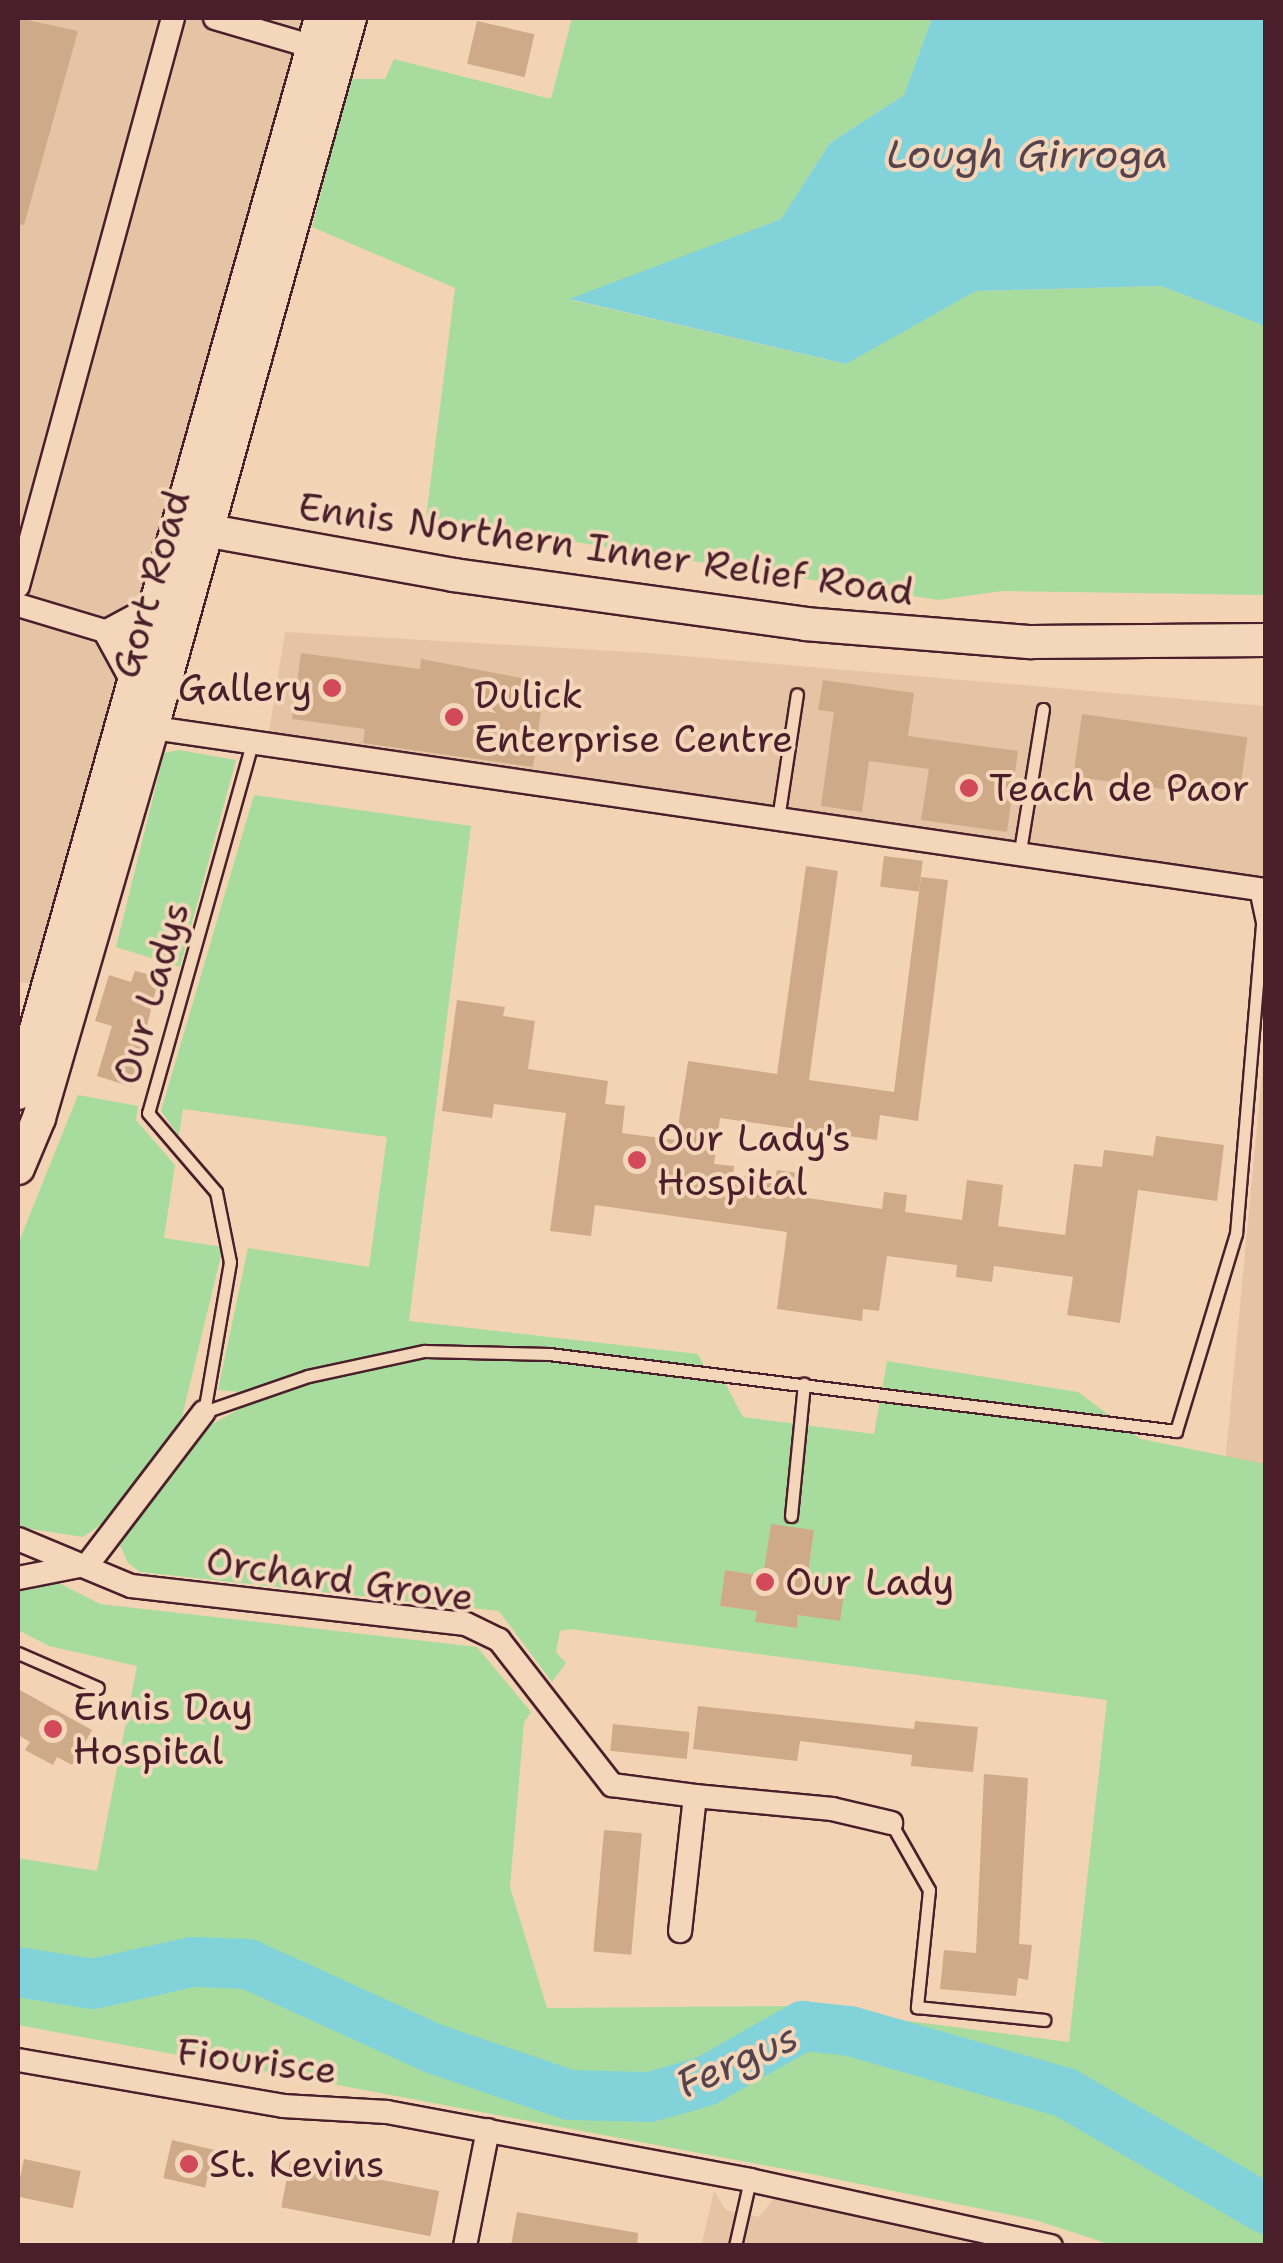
<!DOCTYPE html>
<html>
<head>
<meta charset="utf-8">
<style>
	body { margin:0 }
	#map { position:relative; width:1283px; height:2263px; overflow:hidden; background:#f2d4b4; font-family:"Shantell Sans",sans-serif }
	div>[style] { position:absolute }
	.built>* { inset:0; background:#e4c4a5 }
	.green>* { inset:0; background:#a8dc9e }
	.water>* { inset:0; background:#82d3d9 }
	.river>* { height:50px; margin:-25px; padding:0 25px; transform-origin:25px; border-radius:25px; background:#82d3d9 }
	.building>* { inset:0; background:#ceaa88; transform-origin:0 0 }
	.roads { filter:drop-shadow(2px 0 #4a1f2b) drop-shadow(-2px 0 #4a1f2b) drop-shadow(0 2px #4a1f2b) drop-shadow(0 -2px #4a1f2b) }
	.lane>* { height:11px; margin:-5.5px; padding:0 5.5px; transform-origin:5.5px; border-radius:5.5px; background:#f4d7ba }
	.street>* { height:22px; margin:-11px; padding:0 11px; transform-origin:11px; border-radius:11px; background:#f4d7ba }
	.secondary>* { height:32px; margin:-16px; padding:0 16px; transform-origin:16px; border-radius:16px; background:#f4d7ba }
	.dots>* { width:28px; height:28px; translate:-50% -50%; box-sizing:border-box; border:5px solid #f4d7ba; border-radius:50% }
	span { translate:-50% -50%; white-space:nowrap; text-align:center; line-height:1.15; -webkit-text-stroke:8px #f4d7ba; paint-order:stroke }
	.street-label { font-size:38px; color:#4a1f2b }
	.poi-label { font-size:38px; color:#4a1f2b }
	.right { translate:-100% -50%; text-align:right }
	.left { translate:0 -50%; text-align:left }
	.water-label { font-size:40px; color:#55434e; font-style:italic }
	.frame { position:absolute; inset:0; border:20px solid #4a1f2b; pointer-events:none }
</style>
</head>
<body>
<div id="map">
	<div class="built">
		<i style="clip-path:polygon(18px 18px,309px 18px,35px 984px,18px 982px)"></i>
		<i style="clip-path:polygon(285px 632px,649px 653px,1265px 706px,1265px 878px,363px 756px,269px 732px)"></i>
		<i style="clip-path:polygon(1265px 1042px,1265px 1479px,1224px 1474px)"></i>
		<i style="clip-path:polygon(714px 2191px,726px 2210px,759px 2217px,774px 2198px,1019px 2246px,701px 2246px)"></i>
	</div>
	<div class="green">
		<i style="clip-path:polygon(572px 18px,932px 18px,904px 95px,830px 143px,781px 219px,571px 300px,845px 364px,976px 291px,1161px 286px,1265px 326px,1265px 595px,1002px 591px,938px 600px,426px 518px,455px 288px,312px 227px,350px 79px,385px 79px,394px 59px,551px 99px)"></i>
		<i style="clip-path:polygon(179px 750px,236px 760px,180px 967px,116px 947px,164px 753px)"></i>
		<i style="clip-path:polygon(evenodd,254px 795px,471px 826px,409px 1321px,698px 1354px,711px 1380px,726px 1385px,743px 1417px,874px 1434px,887px 1361px,1078px 1392px,1141px 1439px,1265px 1464px,1265px 2245px,1112px 2245px,1035px 2220px,816px 2175px,18px 2025px,18px 1858px,97px 1871px,137px 1666px,49px 1646px,18px 1630px,18px 1588px,53px 1580px,100px 1604px,477px 1647px,531px 1712px,524px 1723px,510px 1887px,547px 2008px,793px 2006px,1069px 2042px,1107px 1700px,570px 1629px,560px 1631px,556px 1652px,566px 1663px,552px 1682px,499px 1611px,140px 1572px,128px 1563px,119px 1543px,211px 1425px,265px 1394px,218px 1390px,248px 1248px,369px 1267px,387px 1137px,183px 1109px,179px 1136px,161px 1111px,254px 795px,771px 1526px,814px 1530px,806px 1589px,843px 1594px,799px 1615px,796px 1628px,756px 1622px,757px 1611px,720px 1606px,725px 1570px,763px 1576px,771px 1526px)"></i>
		<i style="clip-path:polygon(78px 1095px,138px 1106px,136px 1120px,175px 1165px,164px 1238px,223px 1247px,181px 1421px,113px 1516px,83px 1537px,18px 1527px,18px 1244px)"></i>
	</div>
	<div class="water">
		<i style="clip-path:polygon(932px 18px,1265px 18px,1265px 326px,1161px 286px,976px 291px,846px 364px,569px 299px,781px 219px,830px 143px,904px 95px)"></i>
	</div>
	<div class="river">
		<i style="left:18px;top:1972px;width:76px;rotate:9.1deg"></i>
		<i style="left:93px;top:1984px;width:101px;rotate:-12.5deg"></i>
		<i style="left:192px;top:1962px;width:56px;rotate:2deg"></i>
		<i style="left:248px;top:1964px;width:202px;rotate:24.5deg"></i>
		<i style="left:432px;top:2048px;width:145px;rotate:18.9deg"></i>
		<i style="left:569px;top:2095px;width:81px;rotate:1.4deg"></i>
		<i style="left:650px;top:2097px;width:58px;rotate:-15.9deg"></i>
		<i style="left:706px;top:2081px;width:112px;rotate:-29.6deg"></i>
		<i style="left:803px;top:2026px;width:47px;rotate:6.1deg"></i>
		<i style="left:850px;top:2031px;width:225px;rotate:16deg"></i>
		<i style="left:1066px;top:2093px;width:231px;rotate:30.1deg"></i>
	</div>
	<div class="building">
		<i style="clip-path:polygon(18px 18px,78px 31px,24px 225px,18px 224px)"></i>
		<i style="left:477px;top:21px;width:59px;height:44px;rotate:13deg"></i>
		<i style="clip-path:polygon(301px 653px,420px 669px,421px 659px,527px 679px,524px 702px,542px 704px,533px 767px,363px 743px,365px 729px,292px 719px)"></i>
		<i style="clip-path:polygon(823px 680px,914px 693px,908px 736px,1018px 751px,1007px 832px,921px 820px,929px 769px,869px 761px,862px 812px,821px 806px,834px 712px,818px 710px)"></i>
		<i style="left:1082px;top:714px;width:167px;height:63px;rotate:8deg"></i>
		<i style="left:884px;top:856px;width:39px;height:31px;rotate:7deg"></i>
		<i style="clip-path:polygon(806px 866px,838px 871px,809px 1080px,894px 1092px,921px 877px,948px 880px,918px 1121px,880px 1115px,877px 1140px,720px 1118px,714px 1164px,734px 1166px,733px 1175px,775px 1180px,777px 1170px,804px 1174px,801px 1197px,882px 1209px,884px 1192px,907px 1195px,905px 1212px,962px 1220px,967px 1180px,1003px 1185px,998px 1226px,1065px 1235px,1074px 1164px,1102px 1167px,1104px 1150px,1153px 1156px,1156px 1136px,1224px 1145px,1217px 1201px,1138px 1190px,1120px 1323px,1067px 1315px,1073px 1277px,994px 1266px,992px 1282px,956px 1277px,957px 1265px,887px 1256px,879px 1311px,863px 1309px,862px 1321px,777px 1309px,787px 1232px,595px 1205px,591px 1236px,550px 1231px,566px 1113px,494px 1104px,492px 1118px,442px 1111px,457px 1000px,505px 1007px,503px 1016px,535px 1021px,528px 1069px,608px 1081px,605px 1104px,625px 1106px,622px 1133px,676px 1140px,688px 1061px,777px 1074px)"></i>
		<i style="clip-path:polygon(135px 971px,159px 977px,132px 1087px,97px 1076px,112px 1026px,95px 1021px,109px 975px,131px 982px)"></i>
		<i style="clip-path:polygon(771px 1524px,814px 1530px,806px 1589px,844px 1594px,840px 1621px,798px 1615px,797px 1628px,755px 1622px,757px 1611px,720px 1606px,725px 1570px,763px 1576px)"></i>
		<i style="clip-path:polygon(18px 1689px,92px 1730px,72px 1765px,57px 1757px,53px 1765px,25px 1750px,30px 1742px,18px 1735px)"></i>
		<i style="clip-path:polygon(698px 1706px,914px 1729px,915px 1721px,978px 1727px,973px 1772px,911px 1766px,912px 1755px,800px 1741px,797px 1761px,693px 1749px)"></i>
		<i style="left:613px;top:1724px;width:77px;height:27px;rotate:6deg"></i>
		<i style="clip-path:polygon(984px 1774px,1028px 1778px,1019px 1944px,1032px 1945px,1028px 1980px,1018px 1978px,1016px 1996px,940px 1989px,944px 1950px,976px 1953px)"></i>
		<i style="left:604px;top:1830px;width:38px;height:122px;rotate:5deg"></i>
		<i style="left:172px;top:2140px;width:43px;height:39px;rotate:13deg"></i>
		<i style="left:24px;top:2159px;width:58px;height:38px;rotate:12deg"></i>
		<i style="left:290px;top:2162px;width:152px;height:46px;rotate:11deg"></i>
		<i style="clip-path:polygon(517px 2212px,638px 2233px,637px 2246px,511px 2246px)"></i>
	</div>
	<div class="roads">
		<div class="lane">
			<i style="left:251px;top:747px;width:380px;rotate:105.7deg"></i>
			<i style="left:148px;top:1113px;width:104px;rotate:49.3deg"></i>
			<i style="left:216px;top:1192px;width:71px;rotate:78.7deg"></i>
			<i style="left:230px;top:1262px;width:152px;rotate:99.8deg"></i>
			<i style="left:204px;top:1412px;width:110px;rotate:-19.1deg"></i>
			<i style="left:308px;top:1376px;width:119px;rotate:-12.2deg"></i>
			<i style="left:424px;top:1351px;width:125px;rotate:1.4deg"></i>
			<i style="left:549px;top:1354px;width:632px;rotate:7deg"></i>
			<i style="left:1176px;top:1431px;width:206px;rotate:-73.1deg"></i>
			<i style="left:1236px;top:1234px;width:313px;rotate:-85.2deg"></i>
			<i style="left:1262px;top:922px;width:35px;rotate:-102deg"></i>
			<i style="left:778px;top:819px;width:126px;rotate:-81.4deg"></i>
			<i style="left:1019px;top:857px;width:150px;rotate:-80.8deg"></i>
			<i style="left:791px;top:1516px;width:133px;rotate:-84.4deg"></i>
			<i style="left:18px;top:1653px;width:87px;rotate:23.6deg"></i>
			<i style="left:891px;top:1823px;width:77px;rotate:60.4deg"></i>
			<i style="left:929px;top:1890px;width:118px;rotate:95.9deg"></i>
			<i style="left:917px;top:2007px;width:128px;rotate:5.8deg"></i>
			<i style="left:735px;top:2246px;width:68px;rotate:-77.2deg"></i>
		</div>
		<div class="street">
			<i style="left:215px;top:18px;width:117px;rotate:16.4deg"></i>
			<i style="left:18px;top:586px;width:589px;rotate:-74.74deg"></i>
			<i style="left:18px;top:605px;width:146px;rotate:16.7deg"></i>
			<i style="left:105px;top:632px;width:58px;rotate:61.2deg"></i>
			<i style="left:105px;top:632px;width:57px;rotate:-28.4deg"></i>
			<i style="left:140px;top:726px;width:1138px;rotate:8.29deg"></i>
			<i style="left:18px;top:1539px;width:122px;rotate:22.6deg"></i>
			<i style="left:131px;top:1586px;width:337px;rotate:6.5deg"></i>
			<i style="left:466px;top:1624px;width:37px;rotate:26deg"></i>
			<i style="left:499px;top:1640px;width:184px;rotate:52.1deg"></i>
			<i style="left:612px;top:1785px;width:84px;rotate:7.5deg"></i>
			<i style="left:695px;top:1796px;width:136px;rotate:96.3deg"></i>
			<i style="left:88px;top:1564px;width:191px;rotate:-52.7deg"></i>
			<i style="left:18px;top:1578px;width:67px;rotate:-11.1deg"></i>
			<i style="left:695px;top:1796px;width:138px;rotate:5.4deg"></i>
			<i style="left:832px;top:1809px;width:61px;rotate:13.3deg"></i>
			<i style="left:18px;top:2060px;width:269px;rotate:9.8deg"></i>
			<i style="left:283px;top:2106px;width:104px;rotate:3.3deg"></i>
			<i style="left:387px;top:2112px;width:369px;rotate:10.6deg"></i>
			<i style="left:750px;top:2180px;width:308px;rotate:12.4deg"></i>
			<i style="left:465px;top:2246px;width:118px;rotate:-78.8deg"></i>
		</div>
		<div class="secondary">
			<i style="left:188px;top:527px;width:270px;rotate:10.2deg"></i>
			<i style="left:454px;top:575px;width:354px;rotate:7.9deg"></i>
			<i style="left:805px;top:624px;width:227px;rotate:4.6deg"></i>
			<i style="left:1031px;top:642px;width:235px;rotate:-0.5deg"></i>
			<i style="left:18px;top:1093px;width:1117px;rotate:-74.26deg"></i>
			<i style="left:18px;top:1168px;width:54px;rotate:-67.2deg"></i>
			<i style="left:39px;top:1118px;width:406px;rotate:-73.8deg"></i>
			<i style="left:152px;top:728px;width:737px;rotate:-74.42deg"></i>
		</div>
	</div>
	<div class="dots">
		<i style="left:332px;top:688px;background:#d1495b"></i>
		<i style="left:454px;top:717px;background:#d1495b"></i>
		<i style="left:969px;top:788px;background:#d1495b"></i>
		<i style="left:637px;top:1160px;background:#d1495b"></i>
		<i style="left:765px;top:1582px;background:#d1495b"></i>
		<i style="left:53px;top:1729px;background:#d1495b"></i>
		<i style="left:189px;top:2164px;background:#d1495b"></i>
	</div>
	<div class="street-label">
		<span style="left:606px;top:549px;rotate:8deg">Ennis Northern Inner Relief Road</span>
		<span style="left:151px;top:584px;rotate:-74deg">Gort Road</span>
		<span style="left:151px;top:993px;rotate:-74deg">Our Ladys</span>
		<span style="left:340px;top:1579px;rotate:8deg">Orchard Grove</span>
		<span style="left:257px;top:2061px;rotate:7deg">Fiourisce</span>
	</div>
	<div class="poi-label">
		<span class="right" style="left:312px;top:688px">Gallery</span>
		<span class="left" style="left:474px;top:717px">Dulick<br>Enterprise Centre</span>
		<span class="left" style="left:989px;top:788px">Teach de Paor</span>
		<span class="left" style="left:657px;top:1160px">Our Lady's<br>Hospital</span>
		<span class="left" style="left:785px;top:1582px">Our Lady</span>
		<span class="left" style="left:73px;top:1729px">Ennis Day<br>Hospital</span>
		<span class="left" style="left:209px;top:2164px">St. Kevins</span>
	</div>
	<div class="water-label">
		<span style="left:1027px;top:154px">Lough Girroga</span>
		<span style="left:737px;top:2060px;rotate:-24deg">Fergus</span>
	</div>
	<div class="frame"></div>
</div>
</body>
</html>
